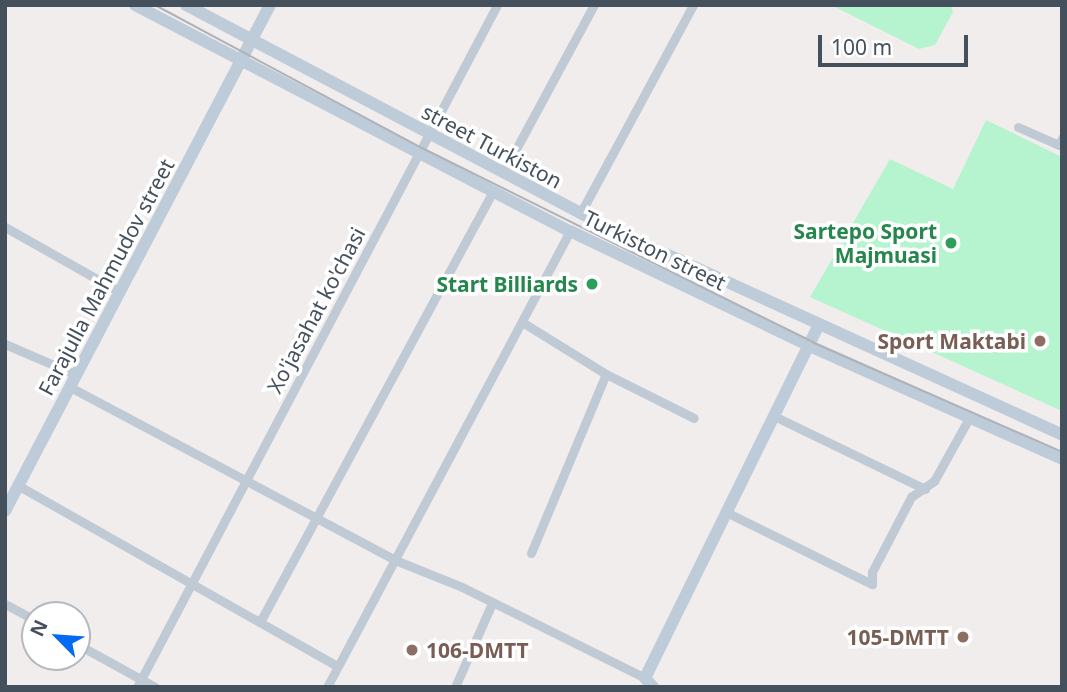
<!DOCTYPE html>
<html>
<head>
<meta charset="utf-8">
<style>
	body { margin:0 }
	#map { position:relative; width:1067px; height:692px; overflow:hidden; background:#f1eded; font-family:"Noto Sans",sans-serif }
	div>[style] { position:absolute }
	.green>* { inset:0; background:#b6f4cf }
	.street>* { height:9px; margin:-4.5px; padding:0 4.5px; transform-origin:4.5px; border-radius:4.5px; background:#bfcad5 }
	.secondary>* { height:12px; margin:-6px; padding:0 6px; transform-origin:6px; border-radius:6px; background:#becbd9 }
	.tram>* { height:2px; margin:-1px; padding:0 1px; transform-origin:1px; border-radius:1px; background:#afb3b9 }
	.dots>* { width:19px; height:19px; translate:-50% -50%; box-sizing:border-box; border:4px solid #fff; border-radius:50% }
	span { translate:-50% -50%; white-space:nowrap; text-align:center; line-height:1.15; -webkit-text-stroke:7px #fff; paint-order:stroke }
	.street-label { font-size:21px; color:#44515d }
	.leisure-label { font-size:21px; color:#27864d; font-weight:700 }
	.right { translate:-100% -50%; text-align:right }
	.education-label { font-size:21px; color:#785e54; font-weight:700 }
	.left { translate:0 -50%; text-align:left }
	.frame { position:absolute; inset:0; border:7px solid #44515d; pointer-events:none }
	.north { position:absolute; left:21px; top:601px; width:70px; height:70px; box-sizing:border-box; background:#fff; border:2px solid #b4b9be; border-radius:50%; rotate:295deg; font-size:19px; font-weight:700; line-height:28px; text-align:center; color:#44515d }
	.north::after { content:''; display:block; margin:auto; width:24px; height:32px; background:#056bf3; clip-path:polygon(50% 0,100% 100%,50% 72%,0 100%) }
	.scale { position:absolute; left:818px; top:35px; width:150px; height:32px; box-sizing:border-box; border:4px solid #44515d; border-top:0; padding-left:9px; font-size:21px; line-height:24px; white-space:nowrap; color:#44515d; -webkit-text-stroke:5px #fff; paint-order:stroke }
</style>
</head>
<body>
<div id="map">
	<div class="green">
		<i style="clip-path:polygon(831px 5px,951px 5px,953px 12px,935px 45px,919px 49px)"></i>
		<i style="clip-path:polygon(986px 120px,1062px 157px,1062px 411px,810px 297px,890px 159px,953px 189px)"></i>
	</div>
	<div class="street">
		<i style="left:1018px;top:127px;width:45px;rotate:23.7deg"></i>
		<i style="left:1059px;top:145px;width:8px;rotate:-67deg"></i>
		<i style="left:503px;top:173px;width:191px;rotate:-61.6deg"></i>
		<i style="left:580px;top:214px;width:238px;rotate:-61.6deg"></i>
		<i style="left:5px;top:227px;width:132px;rotate:29.5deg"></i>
		<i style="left:522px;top:322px;width:99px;rotate:31.8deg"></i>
		<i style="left:606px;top:374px;width:98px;rotate:26.6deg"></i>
		<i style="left:5px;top:344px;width:78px;rotate:23.3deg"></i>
		<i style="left:70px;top:387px;width:368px;rotate:28deg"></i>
		<i style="left:395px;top:560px;width:72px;rotate:21.9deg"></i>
		<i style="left:462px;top:587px;width:204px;rotate:26.4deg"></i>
		<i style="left:774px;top:416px;width:168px;rotate:25.8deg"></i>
		<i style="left:19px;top:486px;width:365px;rotate:29.5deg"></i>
		<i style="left:726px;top:512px;width:163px;rotate:26.3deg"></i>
		<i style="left:531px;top:553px;width:194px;rotate:-67.3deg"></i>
		<i style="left:872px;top:584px;width:12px;rotate:-90deg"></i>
		<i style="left:872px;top:572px;width:85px;rotate:-62.5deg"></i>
		<i style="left:911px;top:497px;width:28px;rotate:-35deg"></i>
		<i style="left:934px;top:481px;width:72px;rotate:-60.9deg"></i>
		<i style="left:5px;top:604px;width:34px;rotate:28deg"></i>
		<i style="left:260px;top:622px;width:491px;rotate:-61.6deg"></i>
		<i style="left:77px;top:644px;width:89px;rotate:28.9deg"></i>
		<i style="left:137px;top:687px;width:771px;rotate:-62.17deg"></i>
		<i style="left:327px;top:687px;width:517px;rotate:-61.95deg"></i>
		<i style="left:455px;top:687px;width:92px;rotate:-66.2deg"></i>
	</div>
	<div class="secondary">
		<i style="left:135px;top:5px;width:490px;rotate:27.5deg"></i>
		<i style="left:570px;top:231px;width:268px;rotate:25.6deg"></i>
		<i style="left:812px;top:347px;width:274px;rotate:24.1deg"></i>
		<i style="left:186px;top:5px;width:480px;rotate:27.8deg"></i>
		<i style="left:611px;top:229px;width:496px;rotate:24.5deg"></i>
		<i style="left:5px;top:511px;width:571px;rotate:-62.36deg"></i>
		<i style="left:653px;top:687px;width:12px;rotate:-132deg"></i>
		<i style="left:645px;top:678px;width:391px;rotate:-63.8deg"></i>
	</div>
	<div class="tram">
		<i style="left:155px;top:5px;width:303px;rotate:28.2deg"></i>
		<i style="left:422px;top:148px;width:438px;rotate:26.4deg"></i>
		<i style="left:814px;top:343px;width:271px;rotate:23.7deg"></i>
	</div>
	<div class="dots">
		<i style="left:951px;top:243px;background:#2e9e5b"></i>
		<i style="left:592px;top:284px;background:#2e9e5b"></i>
		<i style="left:1040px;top:341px;background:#8d6e63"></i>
		<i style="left:963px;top:637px;background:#8d6e63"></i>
		<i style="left:412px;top:650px;background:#8d6e63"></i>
	</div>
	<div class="street-label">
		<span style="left:492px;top:146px;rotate:28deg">street Turkiston</span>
		<span style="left:655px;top:250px;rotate:26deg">Turkiston street</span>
		<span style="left:106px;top:277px;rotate:-62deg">Farajulla Mahmudov street</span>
		<span style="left:316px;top:310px;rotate:-62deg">Xo'jasahat ko'chasi</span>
	</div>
	<div class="leisure-label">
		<span class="right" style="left:937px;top:243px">Sartepo Sport<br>Majmuasi</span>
		<span class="right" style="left:578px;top:284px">Start Billiards</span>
	</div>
	<div class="education-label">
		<span class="right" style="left:1026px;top:341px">Sport Maktabi</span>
		<span class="right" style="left:949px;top:637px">105-DMTT</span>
		<span class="left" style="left:426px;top:650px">106-DMTT</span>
	</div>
	<div class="frame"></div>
	<div class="north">N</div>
	<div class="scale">100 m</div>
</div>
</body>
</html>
